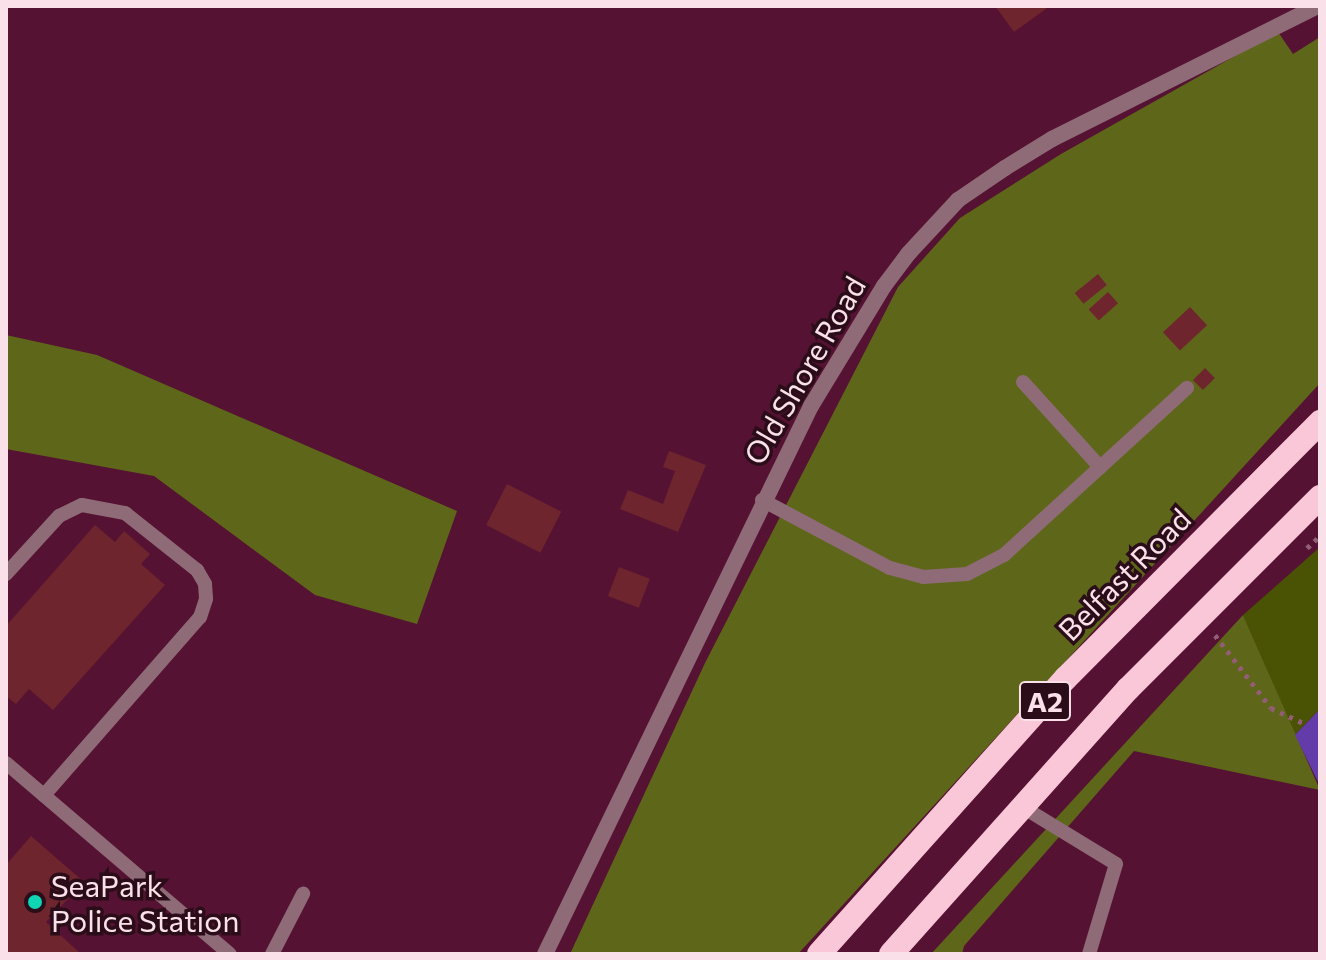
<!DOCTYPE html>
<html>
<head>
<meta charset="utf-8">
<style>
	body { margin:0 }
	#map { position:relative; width:1326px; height:960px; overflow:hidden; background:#561232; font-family:Commissioner,sans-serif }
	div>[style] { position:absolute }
	.green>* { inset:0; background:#4a5203 }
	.forest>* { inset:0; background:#5e6719 }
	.water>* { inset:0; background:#643ca9 }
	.building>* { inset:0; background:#6e252e; transform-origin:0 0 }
	.path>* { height:5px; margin-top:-2.5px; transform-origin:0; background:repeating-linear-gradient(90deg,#925d75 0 4px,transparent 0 10px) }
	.lane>* { height:14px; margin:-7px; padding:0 7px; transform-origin:7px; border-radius:7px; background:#8e6b77 }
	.street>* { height:16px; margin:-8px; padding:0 8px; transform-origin:8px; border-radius:8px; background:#8e6b77 }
	.highway>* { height:24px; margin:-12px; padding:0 12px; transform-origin:12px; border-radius:12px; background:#fac7d8 }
	.dots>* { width:22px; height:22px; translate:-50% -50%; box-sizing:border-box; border:4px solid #2a0d19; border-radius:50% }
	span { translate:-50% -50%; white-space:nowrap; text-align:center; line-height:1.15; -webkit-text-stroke:7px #2a0d19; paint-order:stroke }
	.shield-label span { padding:2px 6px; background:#2a0d19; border:2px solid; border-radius:6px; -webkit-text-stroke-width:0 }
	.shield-label { font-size:28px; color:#fae0e8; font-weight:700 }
	.street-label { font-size:30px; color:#fae0e8 }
	.poi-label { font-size:30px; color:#fae0e8 }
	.left { translate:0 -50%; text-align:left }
	.frame { position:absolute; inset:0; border:8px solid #fae0e8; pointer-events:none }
</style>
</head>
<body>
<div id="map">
	<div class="green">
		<i style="clip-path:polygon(1320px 547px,1320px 709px,1295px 735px,1243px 615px)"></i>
	</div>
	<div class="forest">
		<i style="clip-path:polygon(1278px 32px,1293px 54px,1320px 37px,1320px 383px,798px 954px,570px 954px,705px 663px,898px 287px,960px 218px,1061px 154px)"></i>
		<i style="clip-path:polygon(6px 335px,97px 355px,457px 511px,417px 624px,315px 595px,154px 476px,6px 449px)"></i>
		<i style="clip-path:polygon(1243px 615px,1320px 790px,1134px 751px,964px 946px,962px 954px,931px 954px)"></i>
	</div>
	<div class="water">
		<i style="clip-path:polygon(1320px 709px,1320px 786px,1295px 735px)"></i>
	</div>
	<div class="building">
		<i style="clip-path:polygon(995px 6px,1050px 6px,1014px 32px)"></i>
		<i style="left:1098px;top:274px;width:14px;height:30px;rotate:51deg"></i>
		<i style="left:1108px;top:292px;width:15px;height:26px;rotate:48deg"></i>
		<i style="left:1190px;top:307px;width:25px;height:37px;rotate:47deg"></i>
		<i style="left:1205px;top:368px;width:14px;height:17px;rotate:45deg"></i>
		<i style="clip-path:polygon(669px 451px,706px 465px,678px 532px,620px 509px,628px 490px,663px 504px,675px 471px,663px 467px)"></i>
		<i style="left:507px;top:484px;width:61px;height:46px;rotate:27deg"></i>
		<i style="clip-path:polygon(95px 525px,115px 542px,124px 531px,150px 554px,141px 564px,165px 585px,53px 710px,29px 689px,16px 704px,6px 696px,6px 626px)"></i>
		<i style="left:619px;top:567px;width:33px;height:31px;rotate:21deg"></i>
		<i style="clip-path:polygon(31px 836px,84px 882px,46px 922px,81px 954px,6px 954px,6px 865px)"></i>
	</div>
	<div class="path">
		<i style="left:1307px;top:548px;width:18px;rotate:-43deg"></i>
		<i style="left:1215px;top:635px;width:92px;rotate:52.5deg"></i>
		<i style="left:1271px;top:708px;width:38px;rotate:25deg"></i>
	</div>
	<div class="lane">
		<i style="left:1023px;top:382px;width:115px;rotate:47.8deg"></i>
		<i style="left:762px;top:500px;width:145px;rotate:28deg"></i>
		<i style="left:890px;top:568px;width:34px;rotate:15deg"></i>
		<i style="left:923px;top:577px;width:44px;rotate:-3.9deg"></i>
		<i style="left:967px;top:574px;width:42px;rotate:-27.2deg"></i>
		<i style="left:1004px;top:555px;width:248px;rotate:-42.4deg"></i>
		<i style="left:6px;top:574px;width:79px;rotate:-47.6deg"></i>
		<i style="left:59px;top:516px;width:25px;rotate:-26deg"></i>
		<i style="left:82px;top:505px;width:44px;rotate:10.5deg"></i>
		<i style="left:125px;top:513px;width:92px;rotate:38.4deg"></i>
		<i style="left:197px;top:570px;width:16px;rotate:60deg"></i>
		<i style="left:205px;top:584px;width:15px;rotate:86deg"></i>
		<i style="left:206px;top:599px;width:19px;rotate:108deg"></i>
		<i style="left:200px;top:617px;width:237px;rotate:131.2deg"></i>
		<i style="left:6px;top:763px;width:294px;rotate:40.5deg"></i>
		<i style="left:1021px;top:806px;width:111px;rotate:31.4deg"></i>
		<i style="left:1116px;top:864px;width:94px;rotate:106.7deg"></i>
		<i style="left:272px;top:954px;width:68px;rotate:-62.7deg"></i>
	</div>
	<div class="street">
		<i style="left:545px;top:954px;width:609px;rotate:-64.11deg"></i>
		<i style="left:811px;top:406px;width:140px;rotate:-58.7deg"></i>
		<i style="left:884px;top:286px;width:40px;rotate:-53deg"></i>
		<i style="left:908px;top:254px;width:74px;rotate:-47.2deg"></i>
		<i style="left:958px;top:200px;width:57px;rotate:-34.2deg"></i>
		<i style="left:1005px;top:168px;width:55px;rotate:-31.7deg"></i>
		<i style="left:1052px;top:139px;width:297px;rotate:-26.6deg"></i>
	</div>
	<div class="highway">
		<i style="left:819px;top:954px;width:370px;rotate:-48.2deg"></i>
		<i style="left:1066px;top:678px;width:361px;rotate:-45.2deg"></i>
		<i style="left:891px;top:954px;width:356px;rotate:-48.2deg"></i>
		<i style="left:1128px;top:689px;width:272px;rotate:-45deg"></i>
	</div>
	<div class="dots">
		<i style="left:35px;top:902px;background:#0fd5b4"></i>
	</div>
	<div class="shield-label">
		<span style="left:1045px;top:701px">A2</span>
	</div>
	<div class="street-label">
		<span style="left:804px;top:370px;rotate:-60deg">Old Shore Road</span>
		<span style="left:1124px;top:574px;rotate:-45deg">Belfast Road</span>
	</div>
	<div class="poi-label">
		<span class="left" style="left:51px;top:902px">SeaPark<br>Police Station</span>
	</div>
	<div class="frame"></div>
</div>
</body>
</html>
